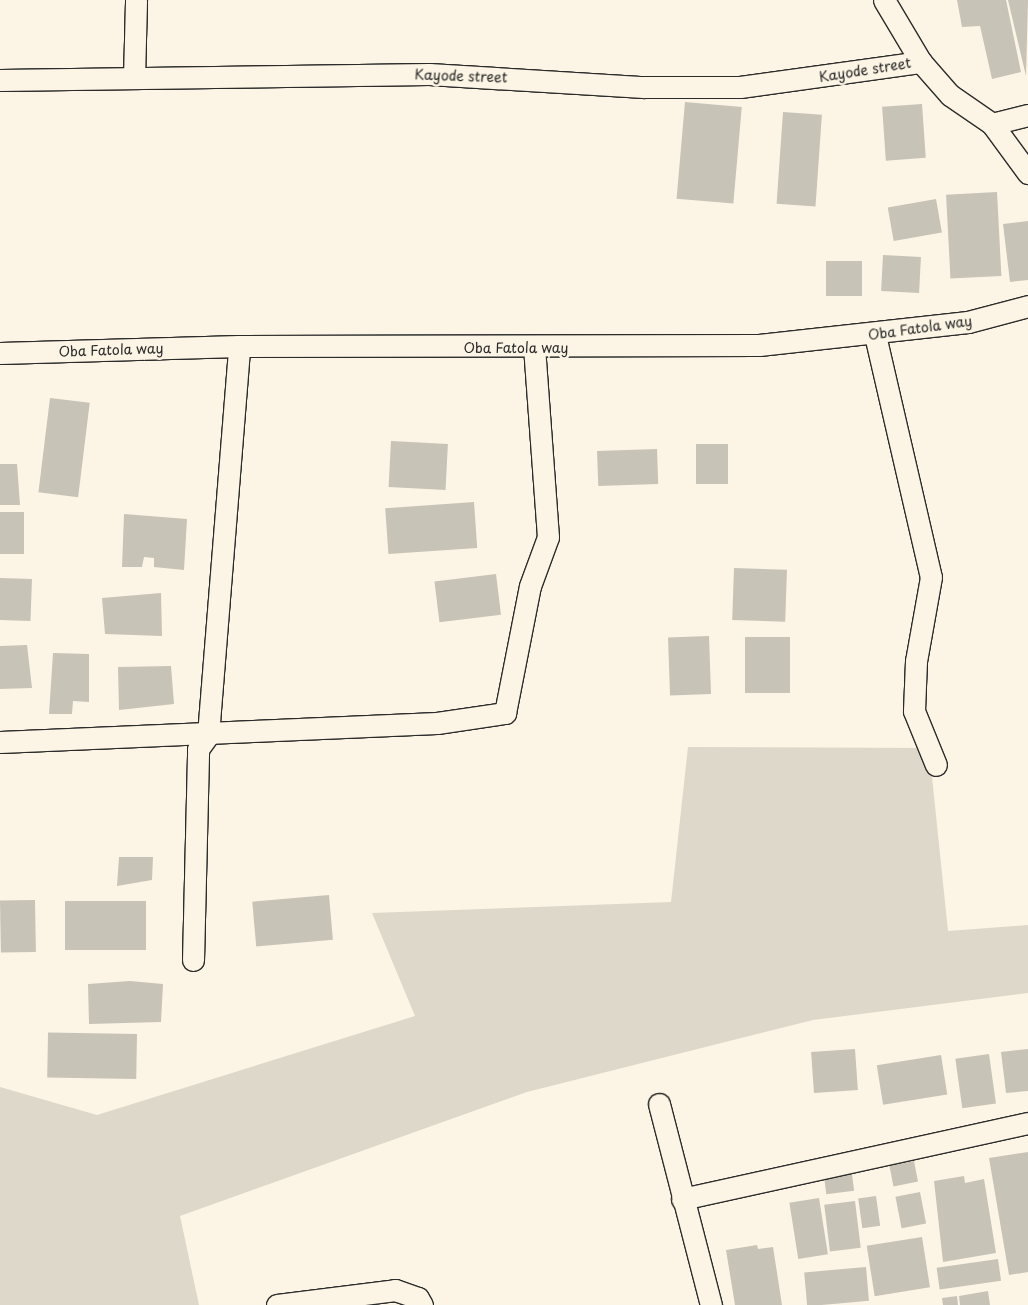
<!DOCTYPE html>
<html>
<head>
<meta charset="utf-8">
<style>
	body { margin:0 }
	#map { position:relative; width:1028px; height:1305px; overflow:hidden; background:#fcf5e5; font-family:"Playpen Sans",sans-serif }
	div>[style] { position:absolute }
	.green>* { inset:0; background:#ded8ca }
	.building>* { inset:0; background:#c8c3b7; transform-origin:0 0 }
	.roads { filter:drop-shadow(1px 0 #2b2b2b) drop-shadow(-1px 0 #2b2b2b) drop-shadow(0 1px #2b2b2b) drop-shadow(0 -1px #2b2b2b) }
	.minor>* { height:21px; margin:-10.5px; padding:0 10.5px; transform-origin:10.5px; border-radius:10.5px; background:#fcf5e5 }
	span { translate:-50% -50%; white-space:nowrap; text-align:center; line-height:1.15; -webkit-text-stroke:5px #fcf5e5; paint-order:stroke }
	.street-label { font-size:14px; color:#2b2b2b }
</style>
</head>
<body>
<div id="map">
	<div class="green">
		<i style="clip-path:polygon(688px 747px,929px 748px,948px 931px,1028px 925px,1028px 993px,813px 1020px,527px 1092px,180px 1216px,199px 1305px,0 1305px,0 1087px,97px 1115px,415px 1016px,372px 913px,671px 902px)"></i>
	</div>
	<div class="building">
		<i style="clip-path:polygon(957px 0,1006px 0,1021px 72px,992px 79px,980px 26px,962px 27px)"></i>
		<i style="clip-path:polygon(1008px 0,1028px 0,1026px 76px)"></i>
		<i style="left:685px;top:102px;width:57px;height:97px;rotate:5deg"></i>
		<i style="left:922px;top:104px;width:54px;height:40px;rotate:86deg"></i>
		<i style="left:783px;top:112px;width:39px;height:92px;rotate:4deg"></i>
		<i style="left:997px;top:192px;width:84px;height:51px;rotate:87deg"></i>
		<i style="left:936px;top:199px;width:34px;height:49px;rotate:80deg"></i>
		<i style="clip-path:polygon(1028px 221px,1028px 280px,1010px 282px,1003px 224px)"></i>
		<i style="left:883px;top:255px;width:38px;height:36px;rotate:3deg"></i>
		<i style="left:826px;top:261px;width:36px;height:35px"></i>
		<i style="left:50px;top:398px;width:40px;height:95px;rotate:7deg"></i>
		<i style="left:391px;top:441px;width:57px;height:46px;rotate:3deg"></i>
		<i style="left:696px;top:444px;width:32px;height:40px"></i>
		<i style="left:657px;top:449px;width:35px;height:60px;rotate:88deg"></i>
		<i style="clip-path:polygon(0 464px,17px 464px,20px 505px,0 505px)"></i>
		<i style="left:474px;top:502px;width:46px;height:89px;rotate:86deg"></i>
		<i style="left:0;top:512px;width:24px;height:42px"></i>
		<i style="clip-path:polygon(124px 514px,187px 519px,184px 570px,154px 567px,154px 558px,144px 557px,142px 567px,122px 567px)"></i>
		<i style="left:734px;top:568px;width:53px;height:52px;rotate:2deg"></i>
		<i style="left:496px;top:574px;width:41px;height:62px;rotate:83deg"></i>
		<i style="left:0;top:578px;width:32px;height:42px;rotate:2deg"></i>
		<i style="clip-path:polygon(161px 593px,162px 636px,105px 634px,102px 598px)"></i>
		<i style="left:709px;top:636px;width:58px;height:41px;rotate:88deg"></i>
		<i style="left:790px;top:637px;width:56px;height:45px;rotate:90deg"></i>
		<i style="clip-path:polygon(27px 645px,32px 688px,0 689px,0 646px)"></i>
		<i style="clip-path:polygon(53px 653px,89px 654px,89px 702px,73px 701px,72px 714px,49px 714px)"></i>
		<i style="clip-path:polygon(171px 666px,174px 704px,119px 710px,118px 667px)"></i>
		<i style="clip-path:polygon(119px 857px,153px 857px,152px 880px,117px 886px)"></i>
		<i style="left:329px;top:895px;width:45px;height:77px;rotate:85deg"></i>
		<i style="left:35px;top:900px;width:52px;height:35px;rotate:89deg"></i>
		<i style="left:146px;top:901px;width:49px;height:81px;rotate:90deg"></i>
		<i style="clip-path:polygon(130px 981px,163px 984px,161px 1022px,89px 1024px,88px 984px)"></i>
		<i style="left:137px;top:1034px;width:45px;height:89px;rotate:91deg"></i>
		<i style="left:855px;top:1049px;width:41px;height:44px;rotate:86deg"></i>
		<i style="clip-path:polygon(1028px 1049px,1028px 1091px,1006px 1093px,1001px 1052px)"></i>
		<i style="left:989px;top:1054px;width:50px;height:34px;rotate:82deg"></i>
		<i style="left:941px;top:1055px;width:40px;height:65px;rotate:81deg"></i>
		<i style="clip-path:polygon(1028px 1152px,1028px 1272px,1009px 1275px,989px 1158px)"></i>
		<i style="left:914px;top:1161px;width:21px;height:25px;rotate:79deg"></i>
		<i style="left:852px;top:1174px;width:17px;height:28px;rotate:83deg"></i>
		<i style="clip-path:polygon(964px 1176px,965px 1183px,984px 1179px,996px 1253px,943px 1262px,934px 1181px)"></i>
		<i style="left:920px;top:1192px;width:32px;height:25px;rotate:79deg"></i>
		<i style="left:876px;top:1196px;width:30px;height:18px;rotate:82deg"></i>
		<i style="left:819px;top:1198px;width:57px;height:30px;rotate:81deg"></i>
		<i style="left:855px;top:1201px;width:47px;height:31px;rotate:83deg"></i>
		<i style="left:922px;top:1237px;width:51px;height:56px;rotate:81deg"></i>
		<i style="clip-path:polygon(757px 1245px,758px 1249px,773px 1247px,782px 1305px,735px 1305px,726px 1250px)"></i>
		<i style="left:998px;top:1259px;width:22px;height:62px;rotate:82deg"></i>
		<i style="left:866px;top:1267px;width:34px;height:62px;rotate:85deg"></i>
		<i style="clip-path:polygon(988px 1291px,990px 1305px,960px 1305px,959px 1296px)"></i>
		<i style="clip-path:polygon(957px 1296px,958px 1305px,943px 1305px,942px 1298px)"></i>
	</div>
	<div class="roads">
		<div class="minor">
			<i style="left:884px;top:0;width:72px;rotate:59.2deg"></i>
			<i style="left:921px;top:62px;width:44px;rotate:48.7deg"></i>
			<i style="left:950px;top:95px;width:51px;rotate:34.6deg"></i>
			<i style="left:992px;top:124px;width:61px;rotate:53.7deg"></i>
			<i style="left:134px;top:78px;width:78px;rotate:-88.5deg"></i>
			<i style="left:0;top:80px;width:429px;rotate:-0.8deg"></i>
			<i style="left:429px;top:74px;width:215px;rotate:3.5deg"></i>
			<i style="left:644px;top:87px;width:96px"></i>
			<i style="left:740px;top:87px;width:183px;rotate:-7.9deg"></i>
			<i style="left:992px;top:124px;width:37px;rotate:-14deg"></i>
			<i style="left:875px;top:335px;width:248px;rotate:77deg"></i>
			<i style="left:931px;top:577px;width:85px;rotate:100.1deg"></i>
			<i style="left:916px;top:661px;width:50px;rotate:92.3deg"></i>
			<i style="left:914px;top:711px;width:58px;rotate:67.8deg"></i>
			<i style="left:0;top:353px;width:239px;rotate:-1.7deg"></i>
			<i style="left:239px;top:346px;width:520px;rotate:-0.11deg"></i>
			<i style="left:759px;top:345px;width:210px;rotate:-6.3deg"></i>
			<i style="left:968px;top:322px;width:62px;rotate:-14.9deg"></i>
			<i style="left:0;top:742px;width:437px;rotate:-2.5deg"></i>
			<i style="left:437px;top:723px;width:69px;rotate:-8.4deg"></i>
			<i style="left:505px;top:713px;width:129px;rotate:-78.9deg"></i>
			<i style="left:530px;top:586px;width:52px;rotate:-69.8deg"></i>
			<i style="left:548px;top:537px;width:190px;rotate:-94.2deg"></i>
			<i style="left:193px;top:960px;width:211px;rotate:-88.6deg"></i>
			<i style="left:198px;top:749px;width:17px;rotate:-54deg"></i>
			<i style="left:208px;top:735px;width:390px;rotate:-85.4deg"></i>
			<i style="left:659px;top:1104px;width:208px;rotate:75.5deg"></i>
			<i style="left:682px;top:1199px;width:354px;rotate:-12.4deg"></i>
			<i style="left:277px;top:1305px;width:119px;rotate:-7.2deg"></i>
			<i style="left:395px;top:1290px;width:24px;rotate:19deg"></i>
			<i style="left:418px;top:1298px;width:8px;rotate:60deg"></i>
		</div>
	</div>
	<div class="street-label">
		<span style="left:865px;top:70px;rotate:-9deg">Kayode street</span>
		<span style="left:461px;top:76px;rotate:2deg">Kayode street</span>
		<span style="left:920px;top:328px;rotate:-8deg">Oba Fatola way</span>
		<span style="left:516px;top:348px">Oba Fatola way</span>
		<span style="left:111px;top:350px;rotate:-2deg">Oba Fatola way</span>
	</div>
</div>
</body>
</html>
